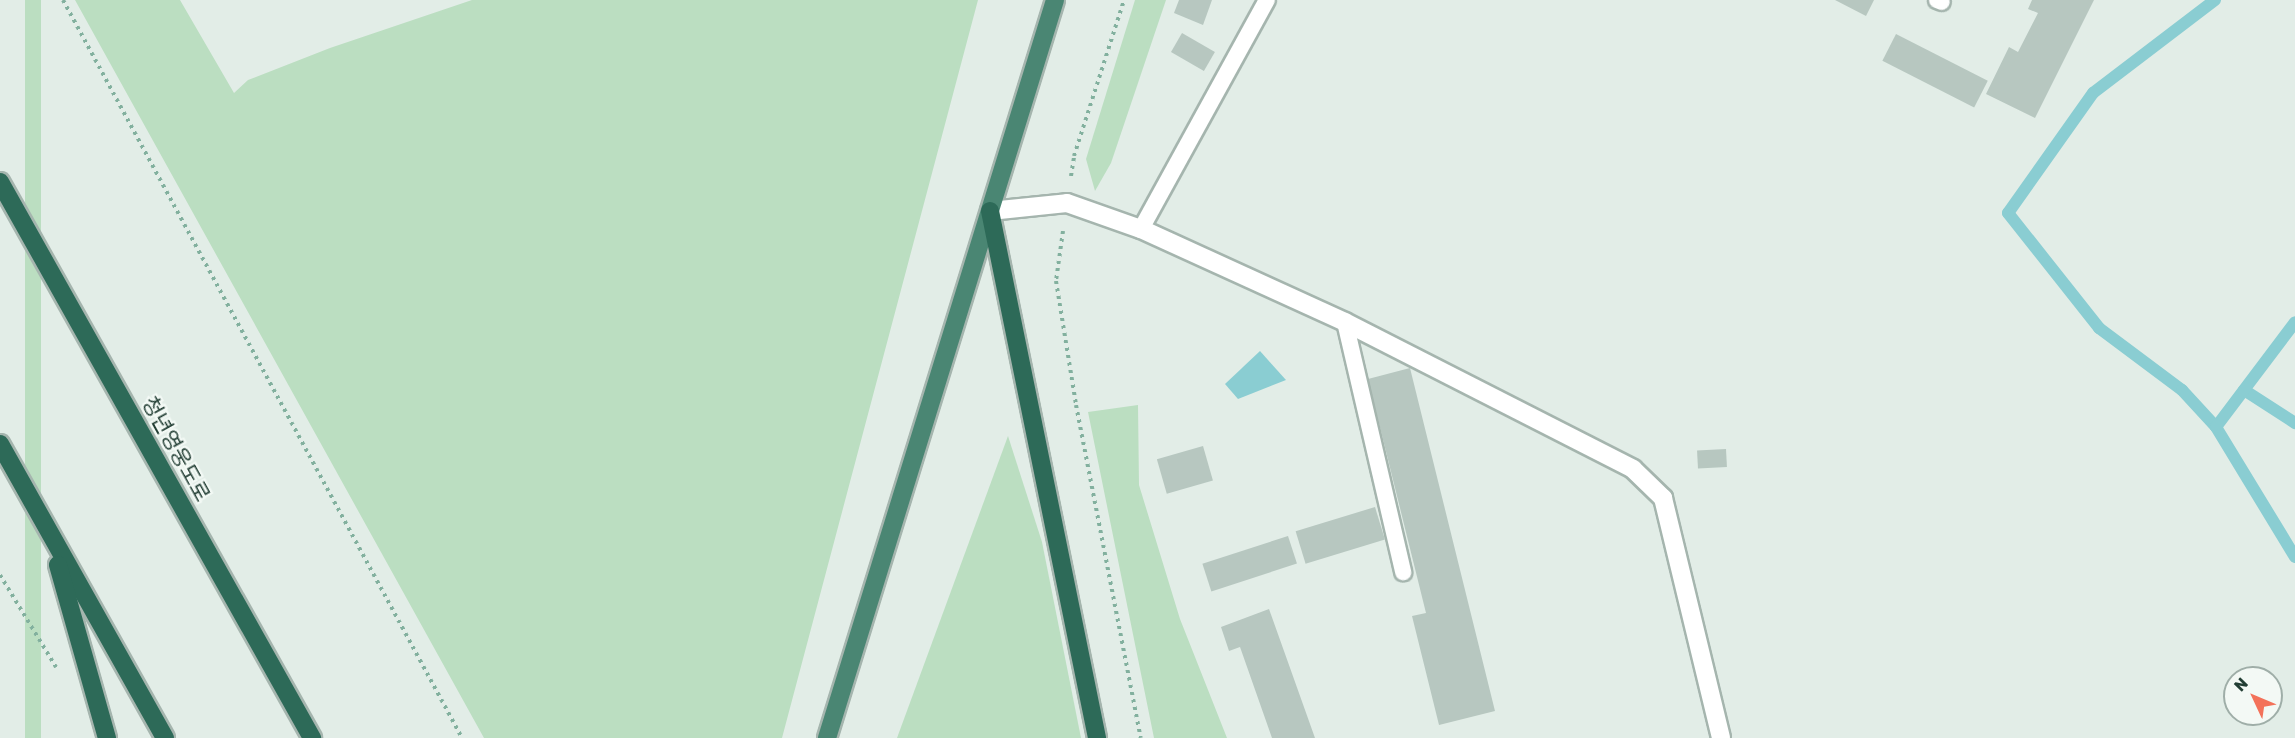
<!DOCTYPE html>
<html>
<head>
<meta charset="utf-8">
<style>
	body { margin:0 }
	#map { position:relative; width:2295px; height:738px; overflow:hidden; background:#e2ede7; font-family:Rubik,"Noto Sans KR",sans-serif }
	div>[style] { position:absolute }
	.green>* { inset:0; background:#bbdec1; transform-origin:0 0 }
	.water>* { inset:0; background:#8acdd2 }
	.stream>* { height:12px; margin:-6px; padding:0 6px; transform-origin:6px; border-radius:6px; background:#8acdd2 }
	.building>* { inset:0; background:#b7c7c0; transform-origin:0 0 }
	.path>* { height:4px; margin-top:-2px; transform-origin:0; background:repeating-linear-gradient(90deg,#82b09e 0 3px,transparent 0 7.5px) }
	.roads { filter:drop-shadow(2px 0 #a5b5ae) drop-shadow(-2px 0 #a5b5ae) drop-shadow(0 2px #a5b5ae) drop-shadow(0 -2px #a5b5ae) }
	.service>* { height:16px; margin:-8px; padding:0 8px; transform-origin:8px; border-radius:8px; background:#fff }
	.minor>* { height:18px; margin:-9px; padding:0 9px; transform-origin:9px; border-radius:9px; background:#fff }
	.trunk>* { height:18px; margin:-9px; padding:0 9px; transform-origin:9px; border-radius:9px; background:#4a8673 }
	.motorway>* { height:18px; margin:-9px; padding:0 9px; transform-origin:9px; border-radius:9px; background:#2d6a58 }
	span { translate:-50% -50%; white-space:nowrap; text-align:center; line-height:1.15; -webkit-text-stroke:4.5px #f3f9f5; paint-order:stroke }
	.street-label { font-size:21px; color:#223e34 }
	.north { position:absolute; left:2223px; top:666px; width:60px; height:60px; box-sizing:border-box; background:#f3f9f5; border:2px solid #9faea8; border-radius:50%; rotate:314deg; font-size:16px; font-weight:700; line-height:24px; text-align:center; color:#223e34 }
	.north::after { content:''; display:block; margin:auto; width:21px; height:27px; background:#f3725a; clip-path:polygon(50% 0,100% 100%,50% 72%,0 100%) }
</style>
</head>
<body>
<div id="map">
	<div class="green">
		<i style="left:25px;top:0;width:16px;height:844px"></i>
		<i style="clip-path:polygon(75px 0,180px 0,234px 93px,248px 80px,330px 48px,472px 0,978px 0,782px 738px,484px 738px)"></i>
		<i style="clip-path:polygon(1135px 0,1166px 0,1111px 163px,1095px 191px,1086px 159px)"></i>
		<i style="clip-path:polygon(1138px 405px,1139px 485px,1180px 619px,1227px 738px,1154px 738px,1088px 412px)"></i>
		<i style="clip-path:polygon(1008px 436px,1042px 542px,1081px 738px,897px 738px)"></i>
	</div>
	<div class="water">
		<i style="clip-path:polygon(1260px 351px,1286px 380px,1238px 399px,1225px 384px)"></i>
	</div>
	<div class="stream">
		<i style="left:2215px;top:0;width:153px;rotate:142.7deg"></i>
		<i style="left:2093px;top:93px;width:147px;rotate:125.3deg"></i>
		<i style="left:2008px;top:213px;width:147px;rotate:51.6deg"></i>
		<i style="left:2099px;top:328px;width:104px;rotate:36.8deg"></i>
		<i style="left:2182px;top:390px;width:50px;rotate:47.4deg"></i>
		<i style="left:2216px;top:427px;width:152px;rotate:58.7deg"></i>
		<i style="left:2244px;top:390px;width:61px;rotate:32.9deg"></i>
		<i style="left:2216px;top:427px;width:131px;rotate:-53deg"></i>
	</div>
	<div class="building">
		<i style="clip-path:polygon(1179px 0,1212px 0,1203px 25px,1174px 13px)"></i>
		<i style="clip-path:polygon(1835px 0,1874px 0,1866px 16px)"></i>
		<i style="clip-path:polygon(2032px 0,2094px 0,2035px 118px,1986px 94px,2009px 47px,2018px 52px,2038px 13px,2028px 9px)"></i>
		<i style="left:1182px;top:33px;width:38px;height:22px;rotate:30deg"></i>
		<i style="left:1896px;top:34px;width:103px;height:30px;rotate:27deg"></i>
		<i style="clip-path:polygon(1410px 368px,1495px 711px,1439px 725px,1412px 616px,1426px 613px,1368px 379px)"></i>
		<i style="left:1203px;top:446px;width:36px;height:48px;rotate:74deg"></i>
		<i style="left:1726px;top:449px;width:18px;height:29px;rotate:87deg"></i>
		<i style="left:1375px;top:507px;width:34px;height:83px;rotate:73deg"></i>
		<i style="left:1288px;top:536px;width:29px;height:90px;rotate:72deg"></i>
		<i style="clip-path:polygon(1269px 609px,1315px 738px,1272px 738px,1240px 647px,1229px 651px,1221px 627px)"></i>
	</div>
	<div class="path">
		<i style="left:63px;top:0;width:839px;rotate:61.6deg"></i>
		<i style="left:1071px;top:176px;width:20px;rotate:-81deg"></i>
		<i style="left:1074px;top:156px;width:164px;rotate:-72.2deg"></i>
		<i style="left:1063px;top:231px;width:50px;rotate:98deg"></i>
		<i style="left:1056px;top:281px;width:126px;rotate:80.8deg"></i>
		<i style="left:1076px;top:405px;width:339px;rotate:79deg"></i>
		<i style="left:0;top:575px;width:108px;rotate:58.7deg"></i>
	</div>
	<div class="roads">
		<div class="service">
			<i style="left:1937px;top:0;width:5px;rotate:22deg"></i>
			<i style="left:1141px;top:229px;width:261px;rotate:-61.2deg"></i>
			<i style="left:1345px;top:322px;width:257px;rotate:76.9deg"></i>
		</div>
		<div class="minor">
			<i style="left:990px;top:211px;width:77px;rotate:-5.9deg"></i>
			<i style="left:1067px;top:203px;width:78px;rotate:19.4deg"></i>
			<i style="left:1141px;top:229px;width:224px;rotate:24.5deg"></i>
			<i style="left:1345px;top:322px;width:323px;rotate:27deg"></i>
			<i style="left:1633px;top:469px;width:42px;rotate:44deg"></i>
			<i style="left:1663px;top:498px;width:247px;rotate:76.4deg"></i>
		</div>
		<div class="trunk">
			<i style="left:827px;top:738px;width:772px;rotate:-72.83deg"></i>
		</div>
		<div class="motorway">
			<i style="left:0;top:182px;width:638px;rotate:60.7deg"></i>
			<i style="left:990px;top:211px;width:538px;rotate:78.52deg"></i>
			<i style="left:0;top:444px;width:337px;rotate:60.7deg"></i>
			<i style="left:58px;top:565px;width:180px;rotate:74.2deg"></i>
		</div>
	</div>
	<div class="street-label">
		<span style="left:176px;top:449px;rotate:61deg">청년영웅도로</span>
	</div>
	<div class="north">N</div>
</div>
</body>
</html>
